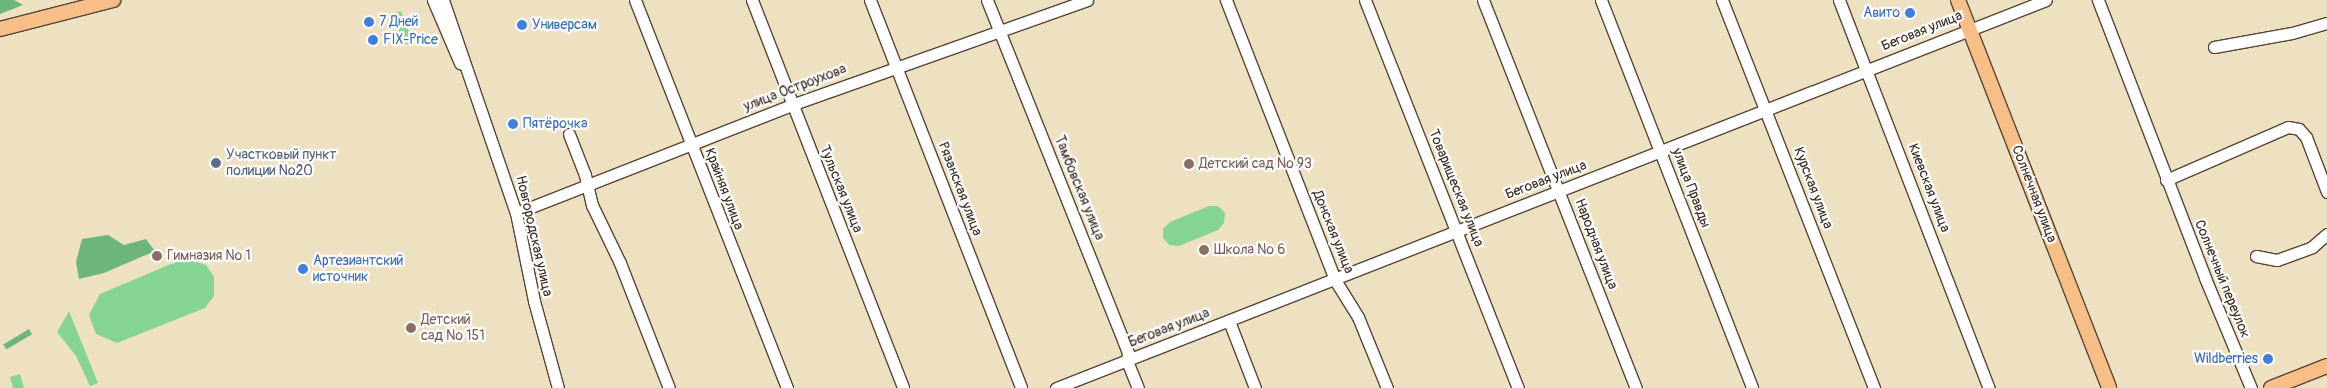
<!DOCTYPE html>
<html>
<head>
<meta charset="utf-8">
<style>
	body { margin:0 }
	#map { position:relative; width:2327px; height:388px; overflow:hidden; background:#eee1c2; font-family:Pangolin,sans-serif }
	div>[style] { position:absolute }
	.green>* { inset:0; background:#85d494; transform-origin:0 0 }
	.forest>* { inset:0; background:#6cb67e; transform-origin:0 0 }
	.roads { filter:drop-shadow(1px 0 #564537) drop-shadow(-1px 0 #564537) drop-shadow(0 1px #564537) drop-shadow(0 -1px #564537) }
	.minor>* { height:11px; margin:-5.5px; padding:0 5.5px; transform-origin:5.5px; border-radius:5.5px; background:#fff }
	.major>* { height:14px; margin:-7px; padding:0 7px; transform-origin:7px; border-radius:7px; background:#f7be87 }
	.dots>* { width:14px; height:14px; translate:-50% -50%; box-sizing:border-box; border:2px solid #fff; border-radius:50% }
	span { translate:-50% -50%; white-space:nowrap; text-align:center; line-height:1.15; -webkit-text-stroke:4.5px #fff; paint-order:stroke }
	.shop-label { font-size:14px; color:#366cbe }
	.right { translate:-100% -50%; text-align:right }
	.left { translate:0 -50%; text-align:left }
	.street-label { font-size:14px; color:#3b2a1e }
	.service-label { font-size:14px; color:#4e5e75 }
	.education-label { font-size:14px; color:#785e54 }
</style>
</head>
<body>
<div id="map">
	<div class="green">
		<i style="left:401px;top:11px;width:33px;height:9px;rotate:69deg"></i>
		<i style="clip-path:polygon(1209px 206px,1218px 206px,1225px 213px,1224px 223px,1218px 230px,1179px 246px,1169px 245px,1163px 238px,1163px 229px,1170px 222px)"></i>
		<i style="clip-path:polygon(185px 258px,206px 265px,214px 277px,214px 296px,205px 308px,117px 343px,96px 334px,89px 315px,100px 294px)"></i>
		<i style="clip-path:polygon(69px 311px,98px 383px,90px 386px,76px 356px,57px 332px)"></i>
		<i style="clip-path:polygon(20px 374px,24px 388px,13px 388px,10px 377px)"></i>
	</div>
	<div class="forest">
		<i style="clip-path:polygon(0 0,14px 0,23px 5px,0 14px)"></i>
		<i style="clip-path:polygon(108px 235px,124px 245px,146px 239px,155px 251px,104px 273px,79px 279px,76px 262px,82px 239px)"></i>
		<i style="left:29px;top:329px;width:6px;height:30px;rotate:59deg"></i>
	</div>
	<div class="roads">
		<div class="minor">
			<i style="left:433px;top:0;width:69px;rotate:66.8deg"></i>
			<i style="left:443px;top:0;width:225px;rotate:71.1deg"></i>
			<i style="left:516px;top:213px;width:90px;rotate:78.4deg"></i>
			<i style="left:534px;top:301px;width:90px;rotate:74.6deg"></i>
			<i style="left:635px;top:0;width:417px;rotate:68.6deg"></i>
			<i style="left:752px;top:0;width:416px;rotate:68.7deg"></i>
			<i style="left:870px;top:0;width:416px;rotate:68.7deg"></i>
			<i style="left:987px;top:0;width:366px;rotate:68.2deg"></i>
			<i style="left:1123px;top:340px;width:14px;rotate:69deg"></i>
			<i style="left:1128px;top:353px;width:8px;rotate:97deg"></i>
			<i style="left:1127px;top:361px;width:29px;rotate:68deg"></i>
			<i style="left:1226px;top:0;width:300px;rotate:68.7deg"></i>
			<i style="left:1335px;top:280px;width:44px;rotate:58.1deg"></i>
			<i style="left:1358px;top:317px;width:77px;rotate:67.8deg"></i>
			<i style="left:1365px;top:0;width:417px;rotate:68.5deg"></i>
			<i style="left:1483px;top:0;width:417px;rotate:68.5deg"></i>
			<i style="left:1601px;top:0;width:416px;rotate:68.7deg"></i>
			<i style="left:1722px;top:0;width:417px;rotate:68.6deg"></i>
			<i style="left:1839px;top:0;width:416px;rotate:68.9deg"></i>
			<i style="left:2098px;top:0;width:298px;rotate:68.9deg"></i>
			<i style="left:2205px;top:278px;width:119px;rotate:67.3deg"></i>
			<i style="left:2214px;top:47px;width:79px;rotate:-10.2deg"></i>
			<i style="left:2292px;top:33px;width:36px;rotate:-16deg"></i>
			<i style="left:569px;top:134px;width:44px;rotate:68.7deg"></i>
			<i style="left:585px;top:175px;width:31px;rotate:77deg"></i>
			<i style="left:592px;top:205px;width:64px;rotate:64.2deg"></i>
			<i style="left:620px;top:263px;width:134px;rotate:68.6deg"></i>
			<i style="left:2166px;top:180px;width:133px;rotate:-23.5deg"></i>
			<i style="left:2288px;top:127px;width:11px;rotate:10deg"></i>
			<i style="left:2299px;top:129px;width:11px;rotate:49deg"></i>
			<i style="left:2306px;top:137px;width:59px;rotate:69.1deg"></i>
			<i style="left:516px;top:213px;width:295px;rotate:-21.4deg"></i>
			<i style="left:791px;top:105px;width:314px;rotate:-19.5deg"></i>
			<i style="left:2256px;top:256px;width:21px;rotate:11deg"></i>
			<i style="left:2277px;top:260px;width:37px;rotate:-20deg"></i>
			<i style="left:2312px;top:247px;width:20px;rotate:-41deg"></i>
			<i style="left:1229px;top:321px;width:72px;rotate:68.8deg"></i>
			<i style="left:1056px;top:388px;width:1063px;rotate:-21.4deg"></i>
		</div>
		<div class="major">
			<i style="left:1958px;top:0;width:416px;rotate:68.7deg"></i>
			<i style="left:0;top:29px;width:117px;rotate:-14.4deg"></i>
			<i style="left:2271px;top:388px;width:60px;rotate:-21.4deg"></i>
		</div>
	</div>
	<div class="dots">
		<i style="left:1910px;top:13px;background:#3f7fe0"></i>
		<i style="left:369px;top:22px;background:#3f7fe0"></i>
		<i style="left:522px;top:25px;background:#3f7fe0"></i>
		<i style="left:373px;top:40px;background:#3f7fe0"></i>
		<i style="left:513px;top:124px;background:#3f7fe0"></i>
		<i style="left:216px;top:163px;background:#5c6f8a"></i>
		<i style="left:1189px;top:164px;background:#8d6e63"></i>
		<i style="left:1204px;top:250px;background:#8d6e63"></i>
		<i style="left:157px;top:256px;background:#8d6e63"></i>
		<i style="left:303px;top:269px;background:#3f7fe0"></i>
		<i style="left:411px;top:328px;background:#8d6e63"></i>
		<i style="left:2268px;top:359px;background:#3f7fe0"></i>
	</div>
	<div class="shop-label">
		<span class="right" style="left:1900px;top:13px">Авито</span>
		<span class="left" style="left:379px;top:22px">7 Дней</span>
		<span class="left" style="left:532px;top:25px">Универсам</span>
		<span class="left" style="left:383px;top:40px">FIX-Price</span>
		<span class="left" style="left:523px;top:124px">Пятёрочка</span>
		<span class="left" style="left:313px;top:269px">Артезиантский<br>источник</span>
		<span class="right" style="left:2258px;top:359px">Wildberries</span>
	</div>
	<div class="street-label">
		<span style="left:1922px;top:31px;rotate:-22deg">Беговая улица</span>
		<span style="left:795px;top:88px;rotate:-21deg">улица Остроухова</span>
		<span style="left:1546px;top:180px;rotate:-21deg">Беговая улица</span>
		<span style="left:1079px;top:188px;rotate:68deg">Тамбовская улица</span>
		<span style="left:1456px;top:188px;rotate:68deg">Товарищеская улица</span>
		<span style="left:1691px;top:188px;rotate:69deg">улица Правды</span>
		<span style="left:1813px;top:188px;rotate:69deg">Курская улица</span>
		<span style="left:1929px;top:188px;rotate:69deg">Киевская улица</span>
		<span style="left:724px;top:189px;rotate:69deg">Крайняя улица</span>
		<span style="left:841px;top:189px;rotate:68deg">Тульская улица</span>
		<span style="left:960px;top:189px;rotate:69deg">Рязанская улица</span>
		<span style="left:2034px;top:194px;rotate:69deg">Солнечная улица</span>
		<span style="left:1333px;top:232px;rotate:68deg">Донская улица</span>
		<span style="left:534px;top:236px;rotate:77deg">Новгородская улица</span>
		<span style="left:1596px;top:244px;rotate:69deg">Народная улица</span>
		<span style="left:2222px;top:279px;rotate:68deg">Солнечный переулок</span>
		<span style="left:1169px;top:328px;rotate:-21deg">Беговая улица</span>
	</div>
	<div class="service-label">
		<span class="left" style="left:226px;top:163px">Участковый пункт<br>полиции №20</span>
	</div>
	<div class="education-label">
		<span class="left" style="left:1199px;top:164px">Детский сад № 93</span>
		<span class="left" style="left:1214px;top:250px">Школа № 6</span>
		<span class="left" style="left:167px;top:256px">Гимназия № 1</span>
		<span class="left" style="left:421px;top:328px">Детский<br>сад № 151</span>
	</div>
</div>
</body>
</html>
